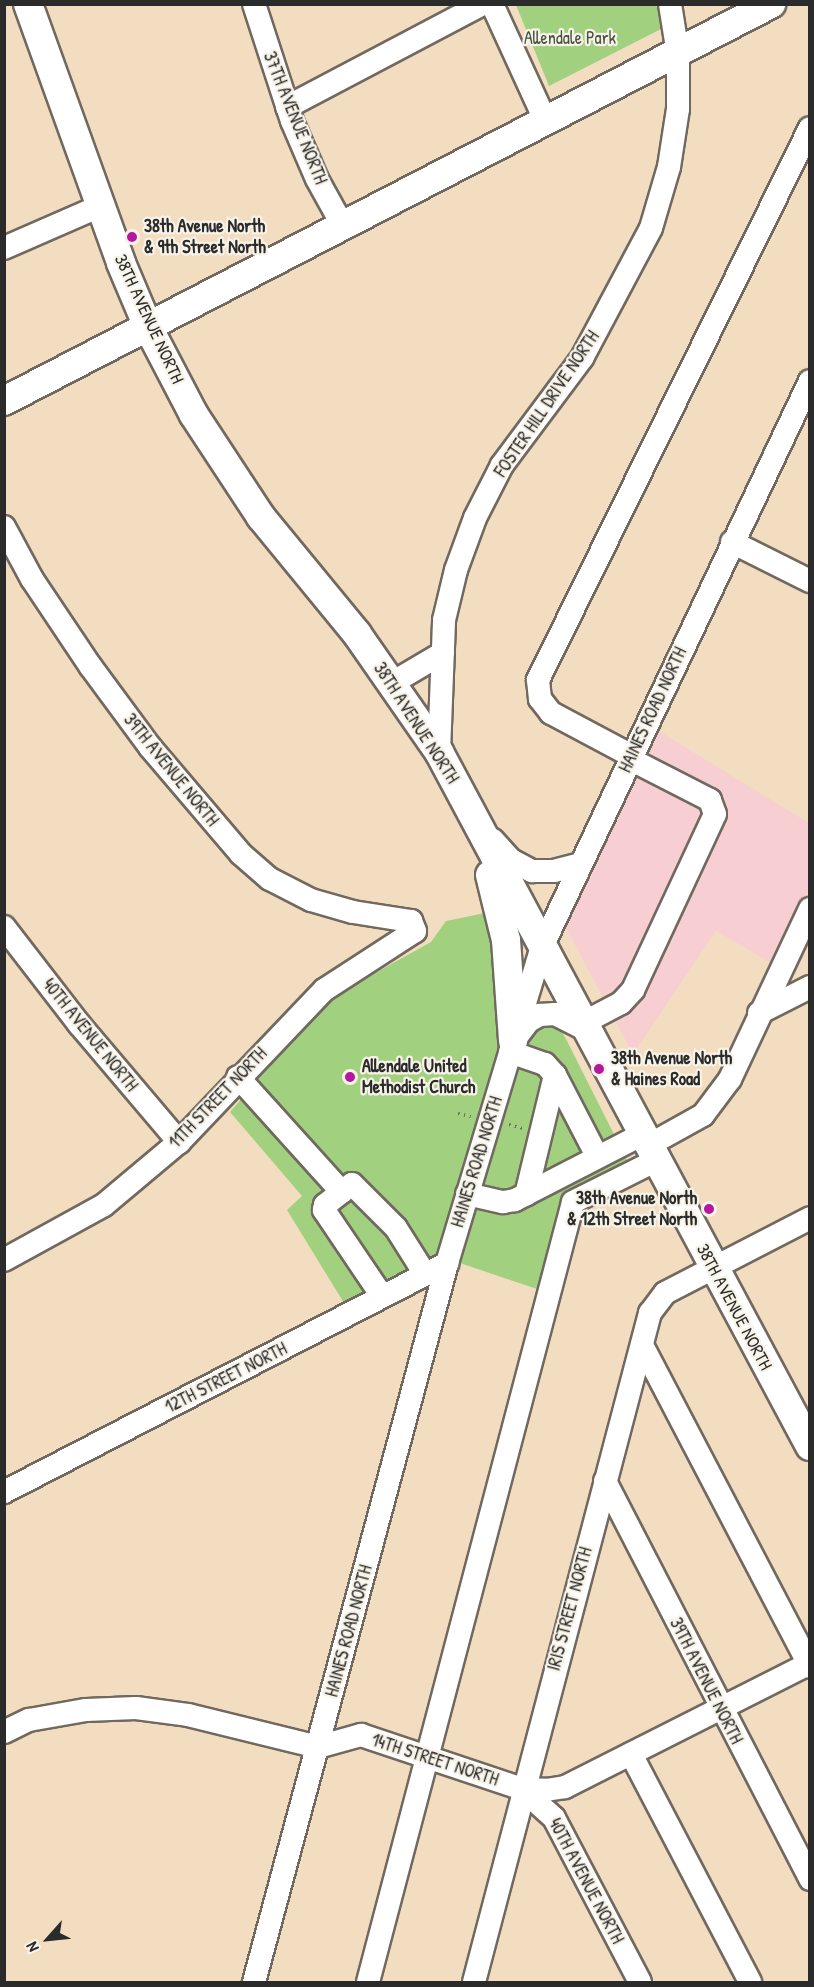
<!DOCTYPE html>
<html>
<head>
<meta charset="utf-8">
<style>
	body { margin:0 }
	#map { position:relative; width:814px; height:1987px; overflow:hidden; background:#f2ddc0; font-family:"Patrick Hand",sans-serif }
	div>[style] { position:absolute }
	.built>* { inset:0; background:#f7cfd3 }
	.green>* { inset:0; background:#a1d17f }
	.path>* { height:3px; margin-top:-1.5px; transform-origin:0; background:repeating-linear-gradient(90deg,#71695f 0 1.5px,transparent 0 6px) }
	.roads { filter:drop-shadow(2px 0 #71695f) drop-shadow(-2px 0 #71695f) drop-shadow(0 2px #71695f) drop-shadow(0 -2px #71695f) }
	.minor>* { height:22px; margin:-11px; padding:0 11px; transform-origin:11px; border-radius:11px; background:#fff }
	.major>* { height:28px; margin:-14px; padding:0 14px; transform-origin:14px; border-radius:14px; background:#fff }
	.dots>* { width:16px; height:16px; translate:-50% -50%; box-sizing:border-box; border:3px solid #f7f3e8; border-radius:50% }
	span { translate:-50% -50%; white-space:nowrap; text-align:center; line-height:1.15; -webkit-text-stroke:4.5px #f7f3e8; paint-order:stroke }
	.park-label { font-size:18px; color:#485440 }
	.street-label { font-size:18px; color:#2b2b2b }
	.poi-label { font-size:18px; color:#2b2b2b; font-weight:700 }
	.left { translate:0 -50%; text-align:left }
	.right { translate:-100% -50%; text-align:right }
	.frame { position:absolute; inset:0; border:6px solid #2b2b2b; pointer-events:none }
	.north { position:absolute; left:18px; top:1909px; width:60px; height:60px; -webkit-text-stroke:4px #f7f3e8; paint-order:stroke; rotate:243deg; font-size:16px; font-weight:700; line-height:24px; text-align:center; color:#2b2b2b }
	.north::after { content:''; display:block; margin:auto; width:21px; height:27px; background:#2b2b2b; clip-path:polygon(50% 0,100% 100%,50% 72%,0 100%) }
</style>
</head>
<body>
<div id="map">
	<div class="built">
		<i style="clip-path:polygon(654px 728px,809px 823px,809px 888px,773px 964px,716px 931px,633px 1054px,563px 922px)"></i>
	</div>
	<div class="green">
		<i style="clip-path:polygon(516px 5px,660px 5px,665px 27px,549px 86px)"></i>
		<i style="clip-path:polygon(490px 912px,547px 1024px,557px 1024px,566px 1039px,633px 1172px,573px 1202px,549px 1293px,436px 1255px,344px 1303px,287px 1210px,302px 1196px,230px 1112px,309px 1020px,348px 988px,431px 942px,446px 921px)"></i>
	</div>
	<div class="path">
		<i style="left:458px;top:1113px;width:13px;rotate:13deg"></i>
		<i style="left:509px;top:1124px;width:15px;rotate:16deg"></i>
	</div>
	<div class="roads">
		<div class="minor">
			<i style="left:254px;top:4px;width:123px;rotate:72deg"></i>
			<i style="left:292px;top:121px;width:63px;rotate:66.7deg"></i>
			<i style="left:317px;top:179px;width:56px;rotate:61.1deg"></i>
			<i style="left:492px;top:4px;width:128px;rotate:65.4deg"></i>
			<i style="left:287px;top:107px;width:221px;rotate:-27.8deg"></i>
			<i style="left:4px;top:248px;width:105px;rotate:-23.6deg"></i>
			<i style="left:4px;top:527px;width:59px;rotate:61.7deg"></i>
			<i style="left:32px;top:579px;width:106px;rotate:56.2deg"></i>
			<i style="left:91px;top:667px;width:99px;rotate:53.6deg"></i>
			<i style="left:150px;top:747px;width:140px;rotate:49.6deg"></i>
			<i style="left:241px;top:854px;width:38px;rotate:41deg"></i>
			<i style="left:270px;top:879px;width:46px;rotate:27.1deg"></i>
			<i style="left:311px;top:900px;width:44px;rotate:15.9deg"></i>
			<i style="left:353px;top:912px;width:59px;rotate:8.8deg"></i>
			<i style="left:411px;top:921px;width:11px;rotate:68deg"></i>
			<i style="left:415px;top:931px;width:108px;rotate:147deg"></i>
			<i style="left:324px;top:990px;width:210px;rotate:133.6deg"></i>
			<i style="left:179px;top:1142px;width:98px;rotate:140deg"></i>
			<i style="left:104px;top:1205px;width:114px;rotate:151.2deg"></i>
			<i style="left:732px;top:542px;width:87px;rotate:26.6deg"></i>
			<i style="left:392px;top:683px;width:59px;rotate:-30.5deg"></i>
			<i style="left:439px;top:752px;width:132px;rotate:-87.8deg"></i>
			<i style="left:444px;top:620px;width:51px;rotate:-76.5deg"></i>
			<i style="left:456px;top:570px;width:55px;rotate:-69.9deg"></i>
			<i style="left:475px;top:518px;width:59px;rotate:-63deg"></i>
			<i style="left:502px;top:465px;width:134px;rotate:-53.2deg"></i>
			<i style="left:582px;top:358px;width:147px;rotate:-62deg"></i>
			<i style="left:651px;top:228px;width:64px;rotate:-73.6deg"></i>
			<i style="left:669px;top:167px;width:59px;rotate:-81.2deg"></i>
			<i style="left:678px;top:109px;width:55px;rotate:-90deg"></i>
			<i style="left:678px;top:54px;width:51px;rotate:-99.1deg"></i>
			<i style="left:632px;top:756px;width:92px;rotate:-152deg"></i>
			<i style="left:551px;top:713px;width:18px;rotate:-128deg"></i>
			<i style="left:540px;top:699px;width:19px;rotate:-96deg"></i>
			<i style="left:538px;top:680px;width:615px;rotate:-63.77deg"></i>
			<i style="left:493px;top:840px;width:27px;rotate:48deg"></i>
			<i style="left:511px;top:860px;width:24px;rotate:28deg"></i>
			<i style="left:532px;top:871px;width:22px"></i>
			<i style="left:554px;top:871px;width:28px;rotate:-15deg"></i>
			<i style="left:4px;top:927px;width:123px;rotate:52.3deg"></i>
			<i style="left:79px;top:1024px;width:155px;rotate:49.7deg"></i>
			<i style="left:759px;top:1013px;width:57px;rotate:-27deg"></i>
			<i style="left:583px;top:1023px;width:43px;rotate:-27.8deg"></i>
			<i style="left:621px;top:1003px;width:18px;rotate:-47deg"></i>
			<i style="left:633px;top:990px;width:194px;rotate:-65deg"></i>
			<i style="left:715px;top:814px;width:15px;rotate:-110deg"></i>
			<i style="left:710px;top:800px;width:90px;rotate:-152.9deg"></i>
			<i style="left:516px;top:1038px;width:21px;rotate:-53deg"></i>
			<i style="left:529px;top:1021px;width:13px;rotate:-29deg"></i>
			<i style="left:540px;top:1015px;width:15px;rotate:-4deg"></i>
			<i style="left:555px;top:1014px;width:37px;rotate:27deg"></i>
			<i style="left:510px;top:1052px;width:37px;rotate:19deg"></i>
			<i style="left:545px;top:1064px;width:15px;rotate:48deg"></i>
			<i style="left:555px;top:1075px;width:123px;rotate:103.6deg"></i>
			<i style="left:555px;top:1075px;width:91px;rotate:62.6deg"></i>
			<i style="left:238px;top:1077px;width:155px;rotate:47.9deg"></i>
			<i style="left:649px;top:1145px;width:62px;rotate:-29.1deg"></i>
			<i style="left:703px;top:1115px;width:45px;rotate:-53.1deg"></i>
			<i style="left:730px;top:1079px;width:188px;rotate:-64.8deg"></i>
			<i style="left:467px;top:1194px;width:37px;rotate:13deg"></i>
			<i style="left:503px;top:1202px;width:12px;rotate:-9deg"></i>
			<i style="left:515px;top:1200px;width:144px;rotate:-27.3deg"></i>
			<i style="left:382px;top:1296px;width:104px;rotate:-124deg"></i>
			<i style="left:324px;top:1210px;width:5px;rotate:-79deg"></i>
			<i style="left:325px;top:1205px;width:34px;rotate:-38deg"></i>
			<i style="left:352px;top:1184px;width:62px;rotate:45deg"></i>
			<i style="left:396px;top:1228px;width:54px;rotate:57.8deg"></i>
			<i style="left:642px;top:1345px;width:363px;rotate:62.4deg"></i>
			<i style="left:605px;top:1481px;width:448px;rotate:62.7deg"></i>
			<i style="left:4px;top:1492px;width:499px;rotate:-27.3deg"></i>
			<i style="left:4px;top:1732px;width:28px;rotate:-26deg"></i>
			<i style="left:29px;top:1720px;width:58px;rotate:-10deg"></i>
			<i style="left:86px;top:1710px;width:50px;rotate:-2.3deg"></i>
			<i style="left:136px;top:1708px;width:52px;rotate:7.7deg"></i>
			<i style="left:188px;top:1715px;width:134px;rotate:13.8deg"></i>
			<i style="left:318px;top:1747px;width:45px;rotate:-15.6deg"></i>
			<i style="left:361px;top:1735px;width:170px;rotate:18.5deg"></i>
			<i style="left:522px;top:1789px;width:24px;rotate:2deg"></i>
			<i style="left:546px;top:1790px;width:19px;rotate:-9deg"></i>
			<i style="left:565px;top:1787px;width:275px;rotate:-26.8deg"></i>
			<i style="left:631px;top:1754px;width:257px;rotate:62.4deg"></i>
			<i style="left:522px;top:1789px;width:43px;rotate:42.2deg"></i>
			<i style="left:554px;top:1818px;width:185px;rotate:62.3deg"></i>
			<i style="left:254px;top:1982px;width:744px;rotate:-74.97deg"></i>
			<i style="left:447px;top:1263px;width:330px;rotate:-73.3deg"></i>
			<i style="left:542px;top:947px;width:626px;rotate:-64.66deg"></i>
			<i style="left:368px;top:1982px;width:806px;rotate:-75.27deg"></i>
			<i style="left:573px;top:1202px;width:94px;rotate:-26.6deg"></i>
			<i style="left:474px;top:1982px;width:692px;rotate:-75.26deg"></i>
			<i style="left:650px;top:1313px;width:25px;rotate:-53deg"></i>
			<i style="left:665px;top:1293px;width:163px;rotate:-27.3deg"></i>
		</div>
		<div class="major">
			<i style="left:28px;top:4px;width:275px;rotate:70.2deg"></i>
			<i style="left:121px;top:263px;width:69px;rotate:67.1deg"></i>
			<i style="left:148px;top:327px;width:99px;rotate:62.4deg"></i>
			<i style="left:194px;top:415px;width:122px;rotate:56.7deg"></i>
			<i style="left:261px;top:517px;width:151px;rotate:50.6deg"></i>
			<i style="left:357px;top:634px;width:144px;rotate:55.2deg"></i>
			<i style="left:439px;top:752px;width:787px;rotate:61.87deg"></i>
			<i style="left:4px;top:401px;width:864px;rotate:-27.37deg"></i>
			<i style="left:490px;top:875px;width:67px;rotate:76.2deg"></i>
			<i style="left:506px;top:940px;width:101px;rotate:86deg"></i>
		</div>
	</div>
	<div class="dots">
		<i style="left:132px;top:237px;background:#b5179e"></i>
		<i style="left:599px;top:1069px;background:#b5179e"></i>
		<i style="left:350px;top:1077px;background:#b5179e"></i>
		<i style="left:709px;top:1209px;background:#b5179e"></i>
	</div>
	<div class="park-label">
		<span style="left:570px;top:38px">Allendale Park</span>
	</div>
	<div class="street-label">
		<span style="left:295px;top:118px;rotate:68deg">37TH AVENUE NORTH</span>
		<span style="left:149px;top:319px;rotate:65deg">38TH AVENUE NORTH</span>
		<span style="left:547px;top:404px;rotate:-56deg">FOSTER HILL DRIVE NORTH</span>
		<span style="left:653px;top:710px;rotate:-65deg">HAINES ROAD NORTH</span>
		<span style="left:416px;top:723px;rotate:57deg">38TH AVENUE NORTH</span>
		<span style="left:171px;top:770px;rotate:51deg">39TH AVENUE NORTH</span>
		<span style="left:90px;top:1035px;rotate:51deg">40TH AVENUE NORTH</span>
		<span style="left:218px;top:1098px;rotate:-46deg">11TH STREET NORTH</span>
		<span style="left:477px;top:1162px;rotate:-73deg">HAINES ROAD NORTH</span>
		<span style="left:734px;top:1307px;rotate:62deg">38TH AVENUE NORTH</span>
		<span style="left:226px;top:1378px;rotate:-27deg">12TH STREET NORTH</span>
		<span style="left:570px;top:1609px;rotate:-75deg">IRIS STREET NORTH</span>
		<span style="left:349px;top:1631px;rotate:-75deg">HAINES ROAD NORTH</span>
		<span style="left:706px;top:1681px;rotate:63deg">39TH AVENUE NORTH</span>
		<span style="left:435px;top:1760px;rotate:18deg">14TH STREET NORTH</span>
		<span style="left:586px;top:1881px;rotate:62deg">40TH AVENUE NORTH</span>
	</div>
	<div class="poi-label">
		<span class="left" style="left:144px;top:237px">38th Avenue North<br>&amp; 9th Street North</span>
		<span class="left" style="left:611px;top:1069px">38th Avenue North<br>&amp; Haines Road</span>
		<span class="left" style="left:362px;top:1077px">Allendale United<br>Methodist Church</span>
		<span class="right" style="left:697px;top:1209px">38th Avenue North<br>&amp; 12th Street North</span>
	</div>
	<div class="frame"></div>
	<div class="north">N</div>
</div>
</body>
</html>
